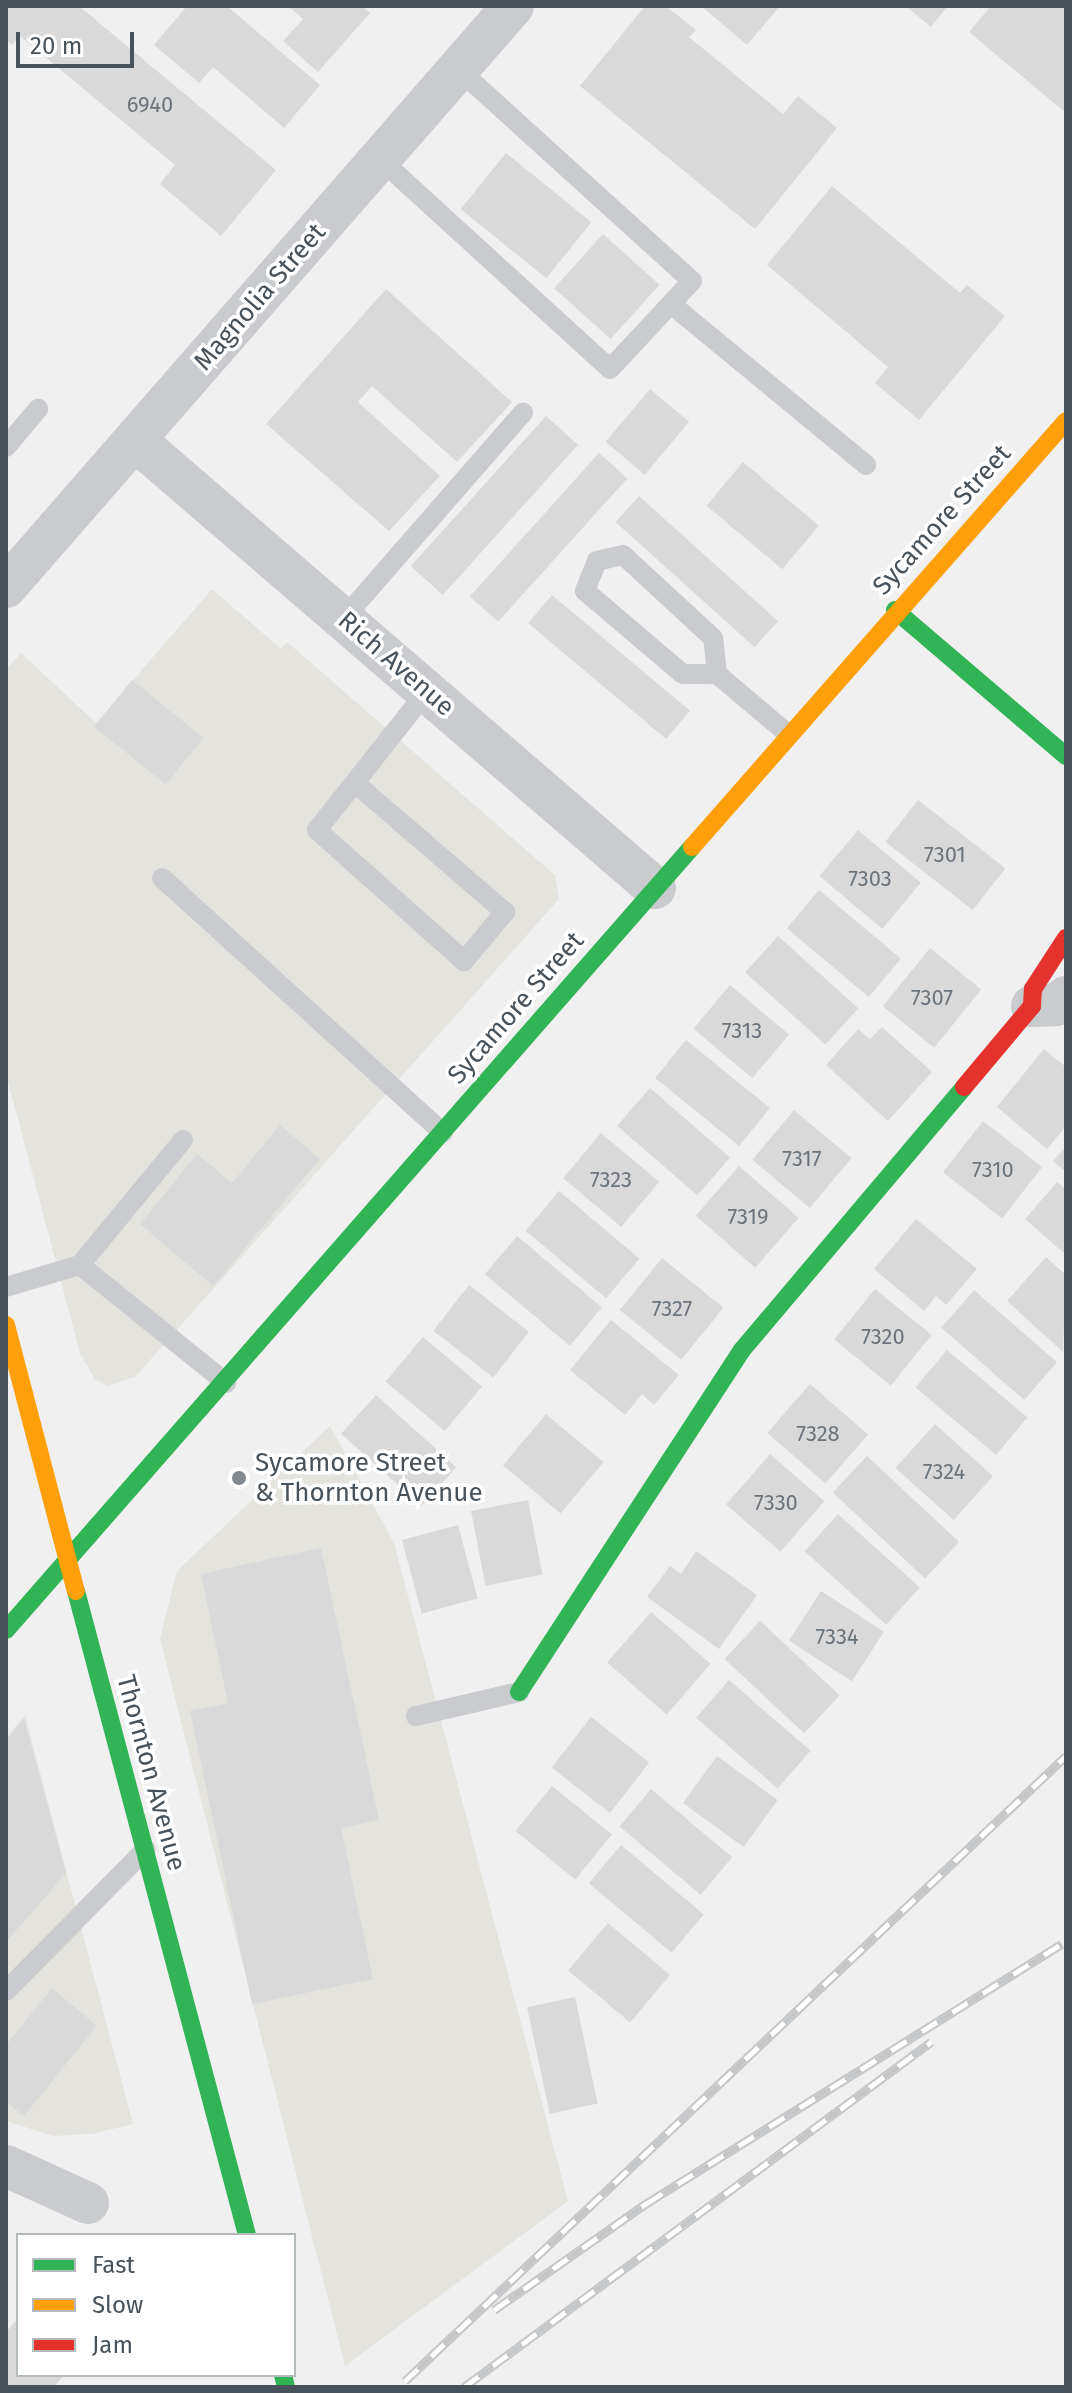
<!DOCTYPE html>
<html>
<head>
<meta charset="utf-8">
<style>
	body { margin:0 }
	#map { position:relative; width:1072px; height:2393px; overflow:hidden; background:#f0f0f0; font-family:"Fira Sans",sans-serif }
	div>[style] { position:absolute }
	.commercial>* { inset:0; background:#e4e3de }
	.building>* { inset:0; background:#d9d9da; transform-origin:0 0 }
	.lane>* { height:20px; margin:-10px; padding:0 10px; transform-origin:10px; border-radius:10px; background:#c9cbce }
	.street>* { height:42px; margin:-21px; padding:0 21px; transform-origin:21px; border-radius:21px; background:#c9cbce }
	.fast>* { height:18px; margin:-9px; padding:0 9px; transform-origin:9px; border-radius:9px; background:#30b455 }
	.slow>* { height:18px; margin:-9px; padding:0 9px; transform-origin:9px; border-radius:9px; background:#ff9f0a }
	.jam>* { height:18px; margin:-9px; padding:0 9px; transform-origin:9px; border-radius:9px; background:#e5322d }
	.rail>* { height:9px; margin-top:-4.5px; transform-origin:0; background:repeating-linear-gradient(90deg,#fff 0 18px,#c4c6c8 0 36px); box-sizing:border-box; border-block:2px solid #c4c6c8 }
	.dots>* { width:22px; height:22px; translate:-50% -50%; box-sizing:border-box; border:4px solid #fff; border-radius:50% }
	span { translate:-50% -50%; white-space:nowrap; text-align:center; line-height:1.15; -webkit-text-stroke:7px #fff; paint-order:stroke }
	.number-label { font-size:22px; color:#6c747c }
	.number-label span { -webkit-text-stroke-width:0 }
	.street-label { font-size:26px; color:#47525b }
	.poi-label { font-size:26px; color:#47525b }
	.left { translate:0 -50%; text-align:left }
	.frame { position:absolute; inset:0; border:8px solid #47525b; pointer-events:none }
	.legend { position:absolute; left:16px; top:2233px; width:280px; height:144px; box-sizing:border-box; background:#fff; border:2px solid #b5babd; margin:0; padding:10px 14px; list-style:none; font-size:24px; color:#47525b }
	.legend li { display:flex; align-items:center; gap:16px; height:40px }
	.legend b { width:40px; border:2px solid #b5babd }
	.scale { position:absolute; left:16px; top:32px; width:118px; height:36px; box-sizing:border-box; border:4px solid #47525b; border-top:0; padding-left:10px; font-size:24px; line-height:28px; white-space:nowrap; color:#47525b; -webkit-text-stroke:6px #fff; paint-order:stroke }
</style>
</head>
<body>
<div id="map">
	<div class="commercial">
		<i style="clip-path:polygon(212px 589px,281px 649px,287px 642px,555px 875px,559px 899px,135px 1377px,108px 1386px,95px 1380px,80px 1353px,6px 1074px,6px 670px,21px 653px,96px 723px)"></i>
		<i style="clip-path:polygon(330px 1426px,394px 1543px,568px 2201px,345px 2366px,160px 1639px,177px 1571px)"></i>
		<i style="clip-path:polygon(25px 1715px,133px 2124px,92px 2134px,53px 2136px,6px 2121px,6px 1738px)"></i>
	</div>
	<div class="building">
		<i style="clip-path:polygon(6px 6px,79px 6px,276px 170px,221px 236px,160px 184px,175px 165px,20px 36px,12px 45px,6px 40px)"></i>
		<i style="clip-path:polygon(187px 6px,227px 6px,320px 85px,284px 128px,213px 67px,199px 83px,154px 45px)"></i>
		<i style="clip-path:polygon(288px 6px,362px 6px,370px 13px,318px 72px,283px 41px,303px 19px)"></i>
		<i style="clip-path:polygon(645px 6px,666px 6px,696px 30px,689px 37px,783px 114px,798px 96px,837px 128px,755px 229px,580px 86px)"></i>
		<i style="clip-path:polygon(701px 6px,780px 6px,747px 45px)"></i>
		<i style="clip-path:polygon(906px 6px,948px 6px,931px 27px)"></i>
		<i style="clip-path:polygon(991px 6px,1066px 6px,1066px 113px,969px 32px)"></i>
		<i style="left:506px;top:153px;width:110px;height:72px;rotate:39deg"></i>
		<i style="clip-path:polygon(832px 186px,960px 293px,967px 285px,1005px 316px,919px 420px,875px 383px,888px 367px,767px 265px)"></i>
		<i style="left:603px;top:234px;width:76px;height:73px;rotate:42deg"></i>
		<i style="clip-path:polygon(386px 289px,512px 402px,457px 462px,372px 386px,358px 402px,440px 476px,389px 531px,266px 424px)"></i>
		<i style="left:650px;top:389px;width:51px;height:69px;rotate:40deg"></i>
		<i style="left:546px;top:416px;width:43px;height:202px;rotate:42deg"></i>
		<i style="left:599px;top:453px;width:38px;height:193px;rotate:42deg"></i>
		<i style="left:743px;top:462px;width:99px;height:57px;rotate:40deg"></i>
		<i style="left:639px;top:496px;width:187px;height:35px;rotate:42deg"></i>
		<i style="left:552px;top:595px;width:180px;height:37px;rotate:40deg"></i>
		<i style="left:132px;top:680px;width:92px;height:60px;rotate:39deg"></i>
		<i style="left:918px;top:800px;width:111px;height:53px;rotate:38deg"></i>
		<i style="left:858px;top:830px;width:82px;height:60px;rotate:40deg"></i>
		<i style="left:819px;top:890px;width:107px;height:50px;rotate:40deg"></i>
		<i style="left:778px;top:936px;width:108px;height:49px;rotate:42deg"></i>
		<i style="left:930px;top:948px;width:66px;height:75px;rotate:39deg"></i>
		<i style="left:730px;top:985px;width:77px;height:57px;rotate:40deg"></i>
		<i style="clip-path:polygon(882px 1027px,932px 1072px,888px 1121px,826px 1065px,858px 1029px,870px 1039px)"></i>
		<i style="left:686px;top:1040px;width:108px;height:49px;rotate:39deg"></i>
		<i style="clip-path:polygon(1044px 1049px,1066px 1067px,1066px 1126px,1047px 1149px,997px 1107px)"></i>
		<i style="left:650px;top:1088px;width:106px;height:50px;rotate:41deg"></i>
		<i style="left:794px;top:1110px;width:75px;height:65px;rotate:40deg"></i>
		<i style="left:983px;top:1121px;width:75px;height:65px;rotate:38deg"></i>
		<i style="clip-path:polygon(280px 1125px,320px 1159px,213px 1286px,140px 1224px,197px 1154px,232px 1183px)"></i>
		<i style="left:601px;top:1133px;width:76px;height:59px;rotate:40deg"></i>
		<i style="clip-path:polygon(1066px 1147px,1066px 1172px,1053px 1161px)"></i>
		<i style="left:739px;top:1166px;width:79px;height:66px;rotate:41deg"></i>
		<i style="clip-path:polygon(1057px 1182px,1066px 1190px,1066px 1255px,1025px 1219px)"></i>
		<i style="left:559px;top:1191px;width:105px;height:52px;rotate:40deg"></i>
		<i style="clip-path:polygon(916px 1219px,977px 1269px,946px 1305px,936px 1296px,924px 1311px,874px 1269px)"></i>
		<i style="left:517px;top:1236px;width:111px;height:50px;rotate:40deg"></i>
		<i style="clip-path:polygon(1046px 1257px,1066px 1275px,1063px 1352px,1007px 1301px)"></i>
		<i style="left:662px;top:1258px;width:79px;height:67px;rotate:39deg"></i>
		<i style="left:469px;top:1285px;width:76px;height:58px;rotate:38deg"></i>
		<i style="left:875px;top:1289px;width:73px;height:65px;rotate:39deg"></i>
		<i style="left:974px;top:1290px;width:110px;height:50px;rotate:41deg"></i>
		<i style="clip-path:polygon(611px 1320px,679px 1375px,654px 1405px,642px 1394px,625px 1415px,570px 1370px)"></i>
		<i style="left:423px;top:1337px;width:77px;height:58px;rotate:40deg"></i>
		<i style="left:947px;top:1350px;width:105px;height:49px;rotate:40deg"></i>
		<i style="left:810px;top:1384px;width:77px;height:65px;rotate:41deg"></i>
		<i style="left:376px;top:1395px;width:108px;height:52px;rotate:42deg"></i>
		<i style="left:546px;top:1414px;width:75px;height:67px;rotate:40deg"></i>
		<i style="left:935px;top:1424px;width:78px;height:59px;rotate:42deg"></i>
		<i style="left:770px;top:1454px;width:72px;height:67px;rotate:41deg"></i>
		<i style="left:867px;top:1456px;width:126px;height:50px;rotate:43deg"></i>
		<i style="left:528px;top:1500px;width:76px;height:58px;rotate:79deg"></i>
		<i style="left:838px;top:1514px;width:110px;height:50px;rotate:42deg"></i>
		<i style="left:458px;top:1525px;width:76px;height:58px;rotate:75deg"></i>
		<i style="clip-path:polygon(321px 1548px,379px 1820px,341px 1828px,373px 1979px,252px 2004px,190px 1711px,228px 1703px,201px 1574px)"></i>
		<i style="clip-path:polygon(696px 1551px,757px 1595px,719px 1649px,647px 1597px,670px 1566px,681px 1574px)"></i>
		<i style="left:821px;top:1591px;width:75px;height:59px;rotate:33deg"></i>
		<i style="left:651px;top:1612px;width:79px;height:67px;rotate:41deg"></i>
		<i style="left:760px;top:1621px;width:109px;height:52px;rotate:43deg"></i>
		<i style="left:729px;top:1680px;width:108px;height:50px;rotate:41deg"></i>
		<i style="left:591px;top:1717px;width:74px;height:64px;rotate:38deg"></i>
		<i style="clip-path:polygon(24px 1719px,66px 1873px,6px 1942px,6px 1740px)"></i>
		<i style="left:717px;top:1756px;width:75px;height:58px;rotate:36deg"></i>
		<i style="left:552px;top:1786px;width:77px;height:58px;rotate:39deg"></i>
		<i style="left:651px;top:1789px;width:106px;height:49px;rotate:40deg"></i>
		<i style="left:621px;top:1845px;width:108px;height:50px;rotate:40deg"></i>
		<i style="left:608px;top:1923px;width:81px;height:62px;rotate:40deg"></i>
		<i style="clip-path:polygon(52px 1988px,97px 2026px,24px 2116px,6px 2102px,6px 2045px)"></i>
		<i style="left:575px;top:1997px;width:109px;height:49px;rotate:78deg"></i>
		<i style="clip-path:polygon(18px 2318px,18px 2375px,64px 2375px,54px 2387px,6px 2387px,6px 2332px)"></i>
	</div>
	<div class="lane">
		<i style="left:380px;top:159px;width:311px;rotate:42.4deg"></i>
		<i style="left:610px;top:369px;width:120px;rotate:-47deg"></i>
		<i style="left:692px;top:281px;width:316px;rotate:-137.8deg"></i>
		<i style="left:671px;top:304px;width:253px;rotate:39.5deg"></i>
		<i style="left:6px;top:447px;width:50px;rotate:-49.9deg"></i>
		<i style="left:343px;top:619px;width:274px;rotate:-48.9deg"></i>
		<i style="left:717px;top:674px;width:36px;rotate:-96deg"></i>
		<i style="left:713px;top:638px;width:122px;rotate:-137.3deg"></i>
		<i style="left:623px;top:555px;width:27px;rotate:167deg"></i>
		<i style="left:597px;top:561px;width:32px;rotate:112deg"></i>
		<i style="left:585px;top:591px;width:128px;rotate:40.3deg"></i>
		<i style="left:683px;top:674px;width:34px"></i>
		<i style="left:717px;top:674px;width:93px;rotate:40.2deg"></i>
		<i style="left:355px;top:783px;width:198px;rotate:40.7deg"></i>
		<i style="left:505px;top:912px;width:64px;rotate:129.9deg"></i>
		<i style="left:464px;top:961px;width:197px;rotate:-138.3deg"></i>
		<i style="left:317px;top:830px;width:177px;rotate:-51.6deg"></i>
		<i style="left:162px;top:878px;width:379px;rotate:42.2deg"></i>
		<i style="left:183px;top:1140px;width:162px;rotate:129.5deg"></i>
		<i style="left:80px;top:1265px;width:188px;rotate:38.9deg"></i>
		<i style="left:6px;top:1287px;width:77px;rotate:-16.6deg"></i>
		<i style="left:416px;top:1716px;width:106px;rotate:-13.1deg"></i>
		<i style="left:6px;top:1991px;width:199px;rotate:-45.4deg"></i>
	</div>
	<div class="street">
		<i style="left:136px;top:441px;width:685px;rotate:40.74deg"></i>
		<i style="left:6px;top:587px;width:771px;rotate:-48.89deg"></i>
		<i style="left:1032px;top:1006px;width:24px;rotate:-2deg"></i>
		<i style="left:1056px;top:1005px;width:13px;rotate:-39deg"></i>
		<i style="left:6px;top:2166px;width:90px;rotate:24.3deg"></i>
	</div>
	<div class="fast">
		<i style="left:895px;top:610px;width:225px;rotate:40.5deg"></i>
		<i style="left:76px;top:1591px;width:666px;rotate:75.13deg"></i>
		<i style="left:6px;top:1630px;width:1041px;rotate:-48.78deg"></i>
		<i style="left:519px;top:1692px;width:408px;rotate:-56.9deg"></i>
		<i style="left:742px;top:1350px;width:344px;rotate:-49.8deg"></i>
		<i style="left:283px;top:2375px;width:12px;rotate:76deg"></i>
	</div>
	<div class="slow">
		<i style="left:692px;top:847px;width:567px;rotate:-48.72deg"></i>
		<i style="left:6px;top:1325px;width:275px;rotate:75.3deg"></i>
	</div>
	<div class="jam">
		<i style="left:964px;top:1087px;width:106px;rotate:-50deg"></i>
		<i style="left:1032px;top:1006px;width:17px;rotate:-87deg"></i>
		<i style="left:1033px;top:989px;width:61px;rotate:-57.1deg"></i>
	</div>
	<div class="rail">
		<i style="left:494px;top:2310px;width:187px;rotate:-35deg"></i>
		<i style="left:647px;top:2203px;width:489px;rotate:-32deg"></i>
		<i style="left:405px;top:2381px;width:910px;rotate:-43.4deg"></i>
		<i style="left:464px;top:2387px;width:581px;rotate:-36.46deg"></i>
	</div>
	<div class="dots">
		<i style="left:239px;top:1478px;background:#82898f"></i>
	</div>
	<div class="number-label">
		<span style="left:150px;top:105px">6940</span>
		<span style="left:945px;top:855px">7301</span>
		<span style="left:870px;top:879px">7303</span>
		<span style="left:932px;top:998px">7307</span>
		<span style="left:742px;top:1031px">7313</span>
		<span style="left:802px;top:1159px">7317</span>
		<span style="left:993px;top:1170px">7310</span>
		<span style="left:611px;top:1180px">7323</span>
		<span style="left:748px;top:1217px">7319</span>
		<span style="left:672px;top:1309px">7327</span>
		<span style="left:883px;top:1337px">7320</span>
		<span style="left:818px;top:1434px">7328</span>
		<span style="left:944px;top:1472px">7324</span>
		<span style="left:776px;top:1503px">7330</span>
		<span style="left:837px;top:1637px">7334</span>
	</div>
	<div class="street-label">
		<span style="left:260px;top:297px;rotate:-49deg">Magnolia Street</span>
		<span style="left:942px;top:520px;rotate:-48deg">Sycamore Street</span>
		<span style="left:396px;top:664px;rotate:41deg">Rich Avenue</span>
		<span style="left:516px;top:1008px;rotate:-49deg">Sycamore Street</span>
		<span style="left:151px;top:1773px;rotate:75deg">Thornton Avenue</span>
	</div>
	<div class="poi-label">
		<span class="left" style="left:255px;top:1478px">Sycamore Street<br>&amp; Thornton Avenue</span>
	</div>
	<div class="frame"></div>
	<ul class="legend">
	<li><b style="height:10px;background:#30b455"></b>Fast</li>
	<li><b style="height:10px;background:#ff9f0a"></b>Slow</li>
	<li><b style="height:10px;background:#e5322d"></b>Jam</li>
	</ul>
	<div class="scale">20 m</div>
</div>
</body>
</html>
